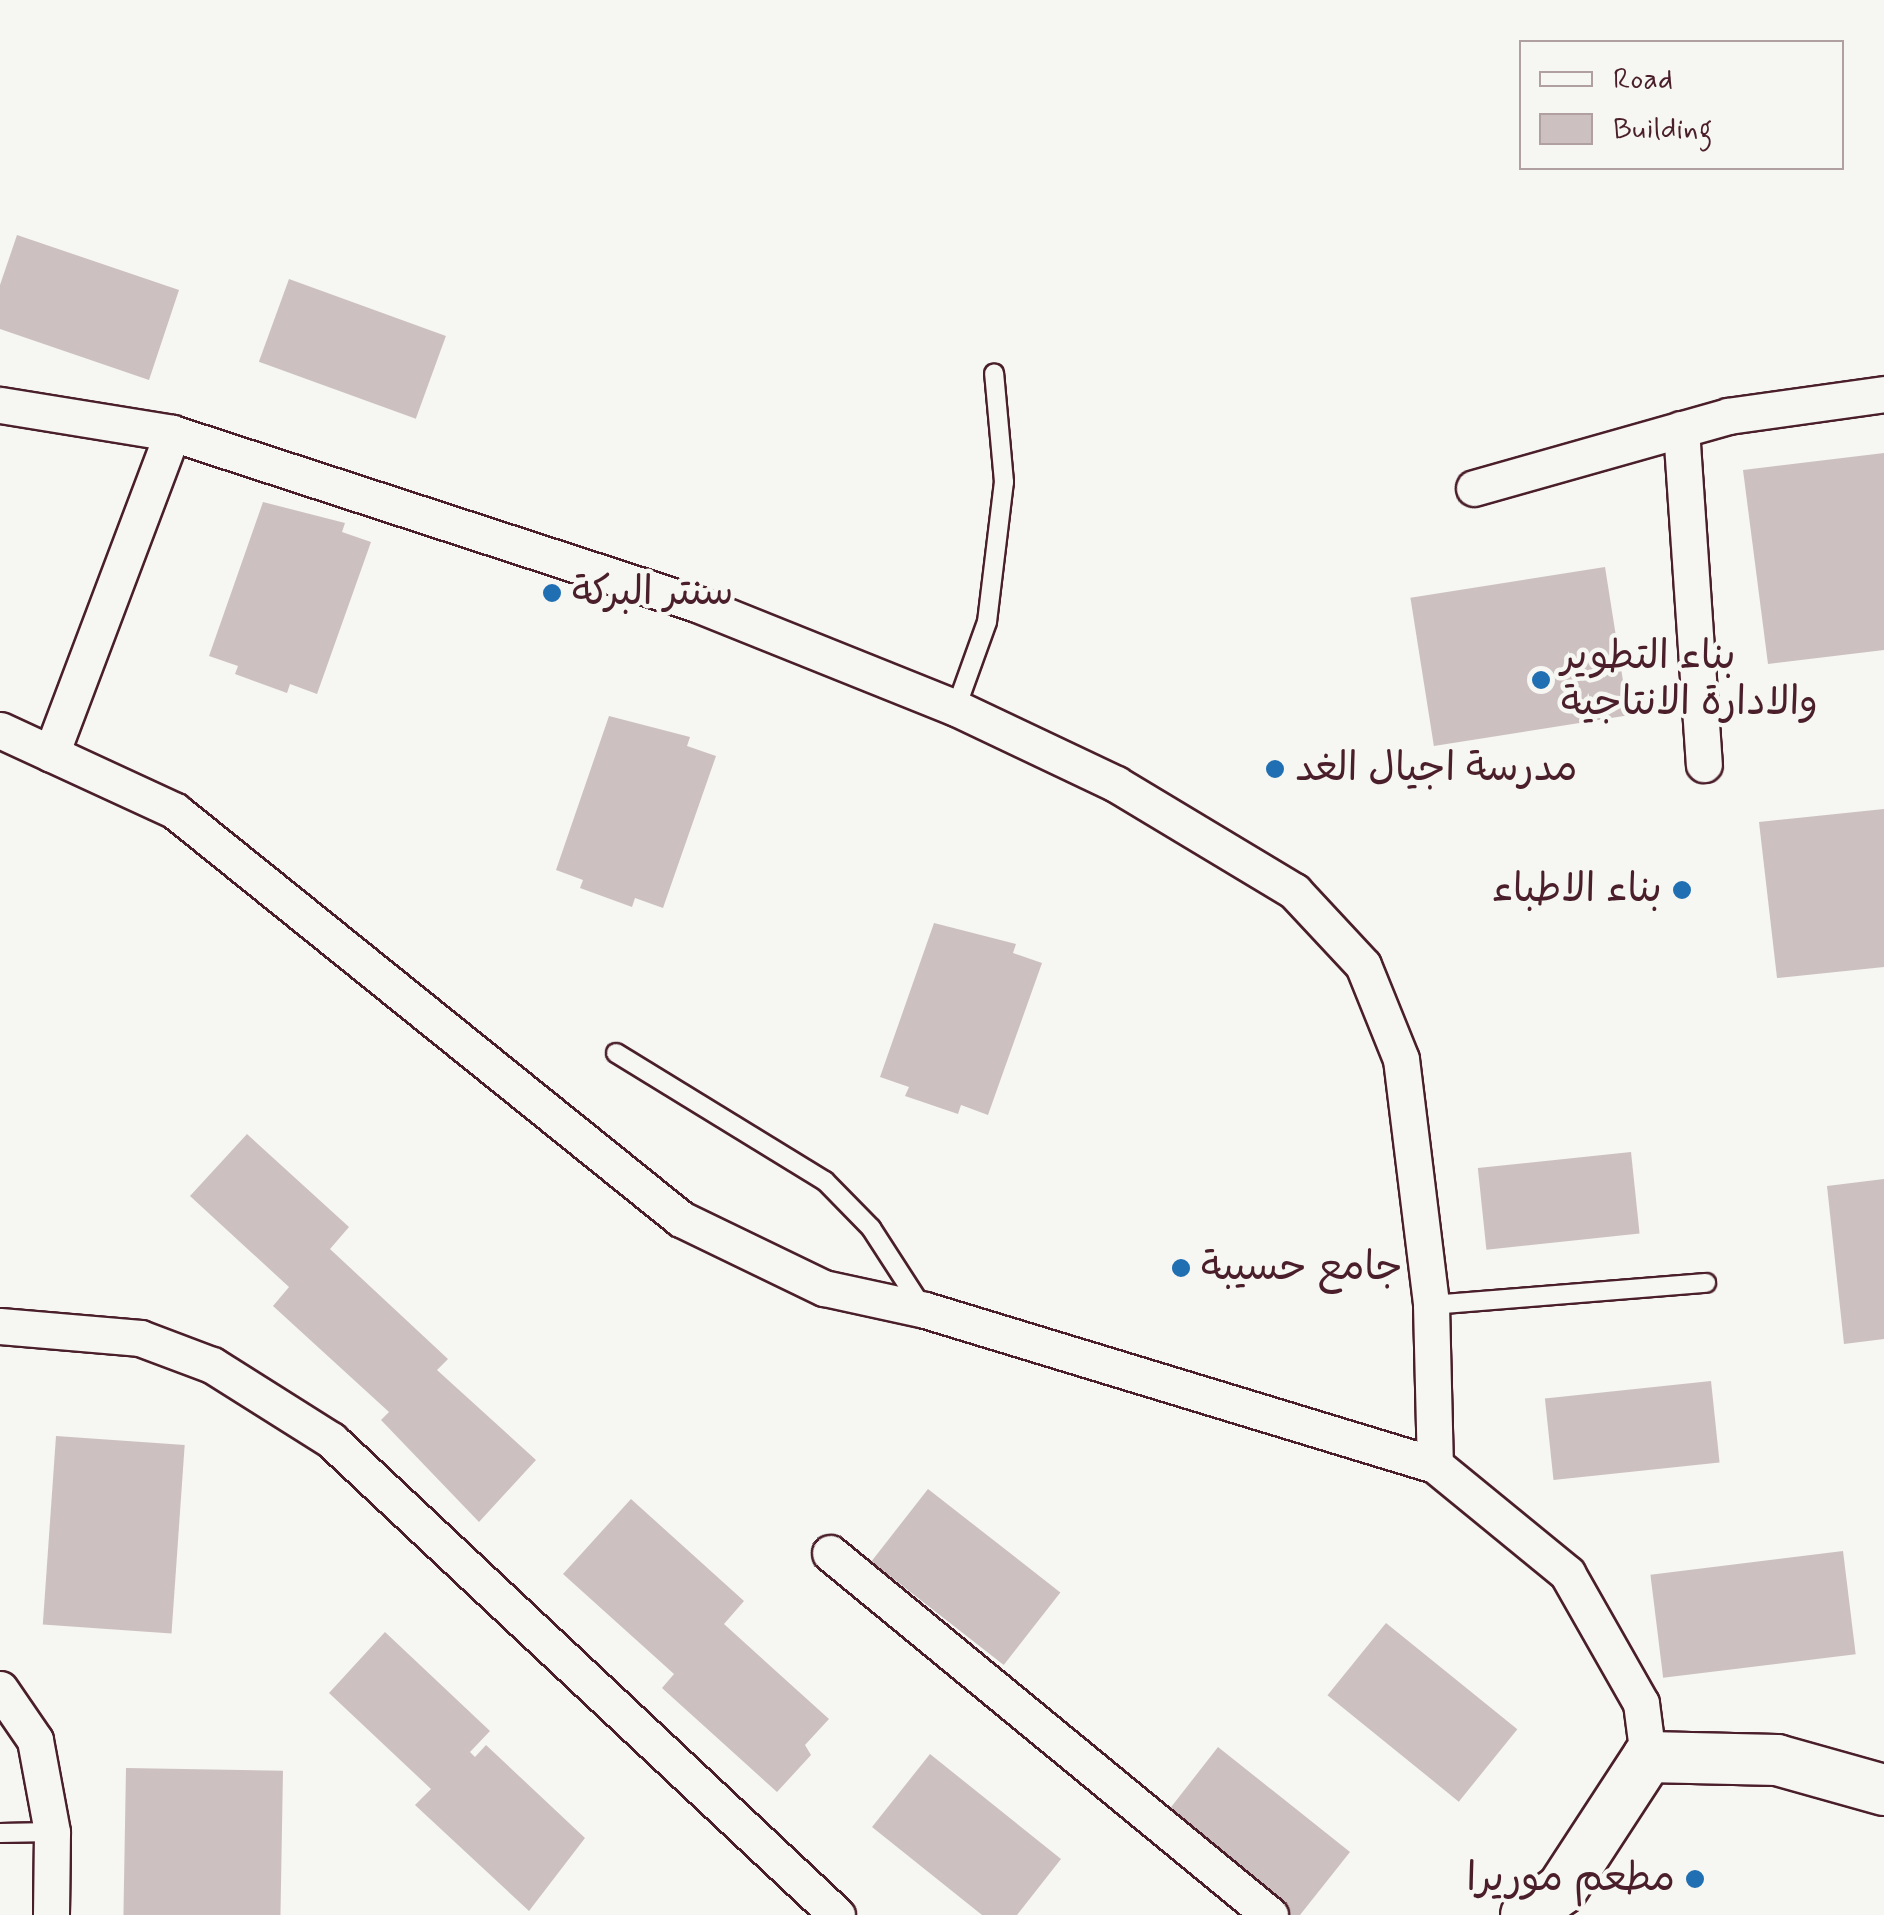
<!DOCTYPE html>
<html>
<head>
<meta charset="utf-8">
<style>
	body { margin:0 }
	#map { position:relative; width:1884px; height:1915px; overflow:hidden; background:#f6f6f2; font-family:Mynerve,"Playpen Sans Arabic",sans-serif }
	div>[style] { position:absolute }
	.building>* { inset:0; background:#ccc1c0; transform-origin:0 0 }
	.roads { filter:drop-shadow(2px 0 #4a1f2b) drop-shadow(-2px 0 #4a1f2b) drop-shadow(0 2px #4a1f2b) drop-shadow(0 -2px #4a1f2b) }
	.lane>* { height:18px; margin:-9px; padding:0 9px; transform-origin:9px; border-radius:9px; background:#f6f6f2 }
	.street>* { height:35px; margin:-17.5px; padding:0 17.5px; transform-origin:17.5px; border-radius:17.5px; background:#f6f6f2 }
	.secondary>* { height:50px; margin:-25px; padding:0 25px; transform-origin:25px; border-radius:25px; background:#f6f6f2 }
	.dots>* { width:28px; height:28px; translate:-50% -50%; box-sizing:border-box; border:5px solid #f6f6f2; border-radius:50% }
	span { translate:-50% -50%; white-space:nowrap; text-align:center; line-height:1.15; -webkit-text-stroke:9px #f6f6f2; paint-order:stroke }
	.poi-label { font-size:40px; color:#4a1f2b }
	.left { translate:0 -50%; text-align:left }
	.right { translate:-100% -50%; text-align:right }
	.legend { position:absolute; left:1519px; top:40px; width:325px; height:130px; box-sizing:border-box; background:#f6f6f2; border:2px solid #b1a0a2; margin:0; padding:12px 18px; list-style:none; font-size:30px; color:#4a1f2b }
	.legend li { display:flex; align-items:center; gap:20px; height:50px }
	.legend b { width:50px; border:2px solid #b1a0a2 }
</style>
</head>
<body>
<div id="map">
	<div class="building">
		<i style="clip-path:polygon(17px 235px,179px 290px,149px 380px,0 329px,0 285px)"></i>
		<i style="left:289px;top:279px;width:167px;height:88px;rotate:20deg"></i>
		<i style="clip-path:polygon(1884px 453px,1884px 650px,1768px 664px,1743px 470px)"></i>
		<i style="clip-path:polygon(263px 502px,345px 523px,342px 532px,371px 542px,317px 694px,290px 684px,287px 693px,235px 674px,238px 666px,209px 656px)"></i>
		<i style="left:1605px;top:567px;width:150px;height:197px;rotate:81deg"></i>
		<i style="clip-path:polygon(609px 716px,690px 737px,687px 746px,716px 756px,663px 908px,635px 898px,632px 907px,580px 888px,583px 880px,556px 870px)"></i>
		<i style="clip-path:polygon(1884px 809px,1884px 967px,1777px 978px,1759px 822px)"></i>
		<i style="clip-path:polygon(934px 923px,1016px 944px,1013px 953px,1042px 963px,988px 1115px,961px 1105px,958px 1114px,905px 1096px,909px 1087px,880px 1077px)"></i>
		<i style="clip-path:polygon(247px 1134px,349px 1227px,330px 1249px,448px 1359px,437px 1370px,536px 1460px,479px 1522px,381px 1420px,389px 1412px,273px 1306px,289px 1287px,190px 1196px)"></i>
		<i style="left:1631px;top:1152px;width:82px;height:154px;rotate:84deg"></i>
		<i style="clip-path:polygon(1884px 1179px,1884px 1339px,1844px 1344px,1827px 1186px)"></i>
		<i style="left:1711px;top:1381px;width:82px;height:167px;rotate:84deg"></i>
		<i style="left:56px;top:1436px;width:129px;height:189px;rotate:4deg"></i>
		<i style="left:928px;top:1489px;width:168px;height:92px;rotate:38deg"></i>
		<i style="clip-path:polygon(631px 1499px,744px 1601px,724px 1624px,829px 1719px,805px 1745px,811px 1755px,777px 1792px,662px 1688px,674px 1674px,563px 1574px)"></i>
		<i style="left:1843px;top:1551px;width:104px;height:194px;rotate:83deg"></i>
		<i style="left:1386px;top:1623px;width:169px;height:93px;rotate:39deg"></i>
		<i style="clip-path:polygon(385px 1632px,490px 1731px,470px 1752px,475px 1757px,486px 1745px,585px 1838px,529px 1911px,415px 1805px,431px 1789px,329px 1693px)"></i>
		<i style="clip-path:polygon(1218px 1747px,1350px 1852px,1300px 1915px,1279px 1915px,1161px 1820px)"></i>
		<i style="clip-path:polygon(930px 1754px,1061px 1859px,1017px 1915px,982px 1915px,872px 1827px)"></i>
		<i style="left:126px;top:1768px;width:157px;height:147px;rotate:1deg"></i>
	</div>
	<div class="roads">
		<div class="lane">
			<i style="left:956px;top:708px;width:91px;rotate:-70.2deg"></i>
			<i style="left:987px;top:622px;width:141px;rotate:-83.1deg"></i>
			<i style="left:1004px;top:482px;width:109px;rotate:-95.2deg"></i>
			<i style="left:616px;top:1053px;width:245px;rotate:31.5deg"></i>
			<i style="left:825px;top:1181px;width:66px;rotate:45.6deg"></i>
			<i style="left:871px;top:1228px;width:98px;rotate:57.1deg"></i>
			<i style="left:1431px;top:1305px;width:276px;rotate:-4.6deg"></i>
			<i style="left:0;top:1833px;width:52px;rotate:-1.1deg"></i>
		</div>
		<div class="street">
			<i style="left:0;top:405px;width:174px;rotate:9.2deg"></i>
			<i style="left:172px;top:433px;width:552px;rotate:18.04deg"></i>
			<i style="left:697px;top:604px;width:279px;rotate:21.9deg"></i>
			<i style="left:956px;top:708px;width:177px;rotate:25.4deg"></i>
			<i style="left:1116px;top:784px;width:208px;rotate:31deg"></i>
			<i style="left:1294px;top:891px;width:101px;rotate:47deg"></i>
			<i style="left:1363px;top:965px;width:101px;rotate:68deg"></i>
			<i style="left:1401px;top:1059px;width:248px;rotate:83deg"></i>
			<i style="left:1431px;top:1305px;width:160px;rotate:88.6deg"></i>
			<i style="left:1681px;top:429px;width:336px;rotate:86.1deg"></i>
			<i style="left:1474px;top:488px;width:264px;rotate:-15.8deg"></i>
			<i style="left:1728px;top:416px;width:158px;rotate:-8deg"></i>
			<i style="left:0;top:730px;width:193px;rotate:24.8deg"></i>
			<i style="left:175px;top:811px;width:650px;rotate:38.88deg"></i>
			<i style="left:681px;top:1219px;width:159px;rotate:25.8deg"></i>
			<i style="left:824px;top:1288px;width:103px;rotate:12.3deg"></i>
			<i style="left:925px;top:1310px;width:533px;rotate:16.91deg"></i>
			<i style="left:1435px;top:1465px;width:171px;rotate:39.3deg"></i>
			<i style="left:1567px;top:1573px;width:150px;rotate:60.4deg"></i>
			<i style="left:1641px;top:1703px;width:54px;rotate:82.6deg"></i>
			<i style="left:51px;top:754px;width:343px;rotate:-69.3deg"></i>
			<i style="left:0;top:1326px;width:141px;rotate:4.9deg"></i>
			<i style="left:140px;top:1338px;width:77px;rotate:20.6deg"></i>
			<i style="left:212px;top:1365px;width:141px;rotate:32.2deg"></i>
			<i style="left:331px;top:1440px;width:694px;rotate:43.19deg"></i>
			<i style="left:830px;top:1553px;width:570px;rotate:39.45deg"></i>
			<i style="left:0;top:1689px;width:62px;rotate:55.5deg"></i>
			<i style="left:35px;top:1740px;width:94px;rotate:79.5deg"></i>
			<i style="left:52px;top:1832px;width:83px;rotate:90.7deg"></i>
		</div>
		<div class="secondary">
			<i style="left:1526px;top:1915px;width:44px;rotate:-35.8deg"></i>
			<i style="left:1562px;top:1889px;width:158px;rotate:-56.9deg"></i>
			<i style="left:1648px;top:1757px;width:129px;rotate:1.3deg"></i>
			<i style="left:1777px;top:1760px;width:111px;rotate:15.7deg"></i>
		</div>
	</div>
	<div class="dots">
		<i style="left:552px;top:593px;background:#1f6fb2"></i>
		<i style="left:1541px;top:680px;background:#1f6fb2"></i>
		<i style="left:1275px;top:769px;background:#1f6fb2"></i>
		<i style="left:1682px;top:890px;background:#1f6fb2"></i>
		<i style="left:1181px;top:1268px;background:#1f6fb2"></i>
		<i style="left:1695px;top:1879px;background:#1f6fb2"></i>
	</div>
	<div class="poi-label">
		<span class="left" style="left:572px;top:593px">سنتر البركة</span>
		<span class="left" style="left:1561px;top:680px">بناء التطوير<br>والادارة الانتاجية</span>
		<span class="left" style="left:1295px;top:769px">مدرسة اجيال الغد</span>
		<span class="right" style="left:1662px;top:890px">بناء الاطباء</span>
		<span class="left" style="left:1201px;top:1268px">جامع حسيبة</span>
		<span class="right" style="left:1675px;top:1879px">مطعم موريرا</span>
	</div>
	<ul class="legend">
	<li><b style="height:12px;background:#f6f6f2"></b>Road</li>
	<li><b style="height:28px;background:#ccc1c0"></b>Building</li>
	</ul>
</div>
</body>
</html>
